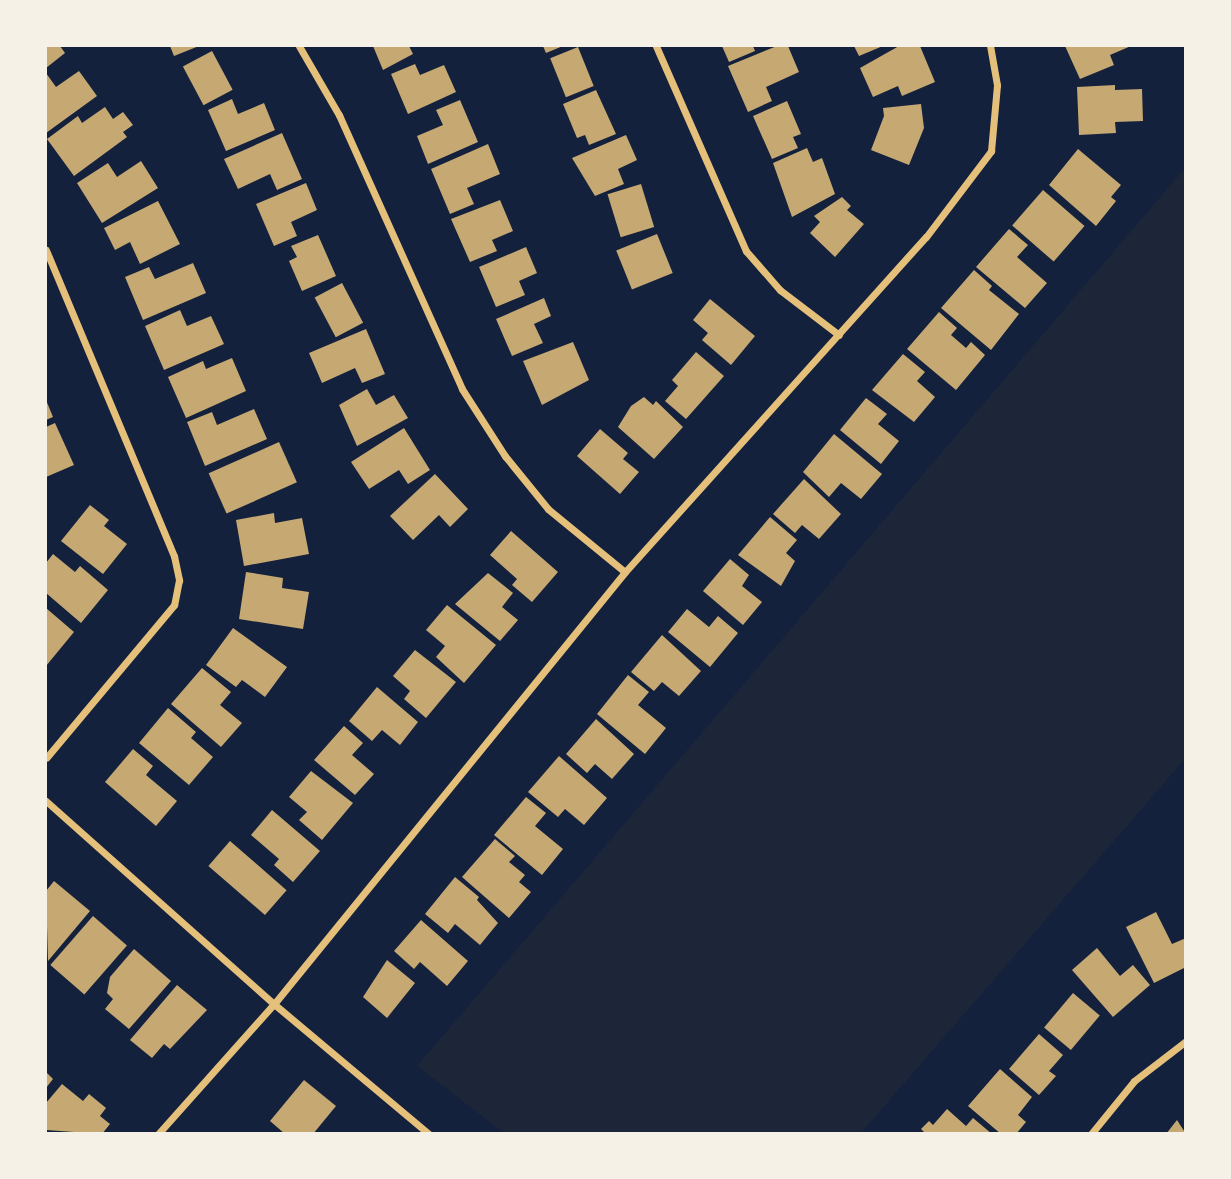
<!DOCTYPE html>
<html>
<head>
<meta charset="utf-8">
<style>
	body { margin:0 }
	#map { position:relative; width:1231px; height:1179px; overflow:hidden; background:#14213d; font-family:"Space Grotesk",sans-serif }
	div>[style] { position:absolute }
	.green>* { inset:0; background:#1d2539 }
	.building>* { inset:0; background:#c6a872; transform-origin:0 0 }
	.minor>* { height:7px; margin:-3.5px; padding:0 3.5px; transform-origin:3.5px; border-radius:3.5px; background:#e5c07b }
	span { translate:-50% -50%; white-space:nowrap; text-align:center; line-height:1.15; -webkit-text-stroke:5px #f6f1e7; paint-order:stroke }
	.frame { position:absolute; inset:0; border:47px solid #f6f1e7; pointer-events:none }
</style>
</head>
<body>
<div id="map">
	<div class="green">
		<i style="clip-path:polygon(1185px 168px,1185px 759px,861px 1133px,504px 1133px,417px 1066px)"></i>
	</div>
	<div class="building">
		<i style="clip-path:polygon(46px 46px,60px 46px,65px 53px,46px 68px)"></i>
		<i style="clip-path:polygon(170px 46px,199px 46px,174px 56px)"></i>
		<i style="clip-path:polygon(373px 46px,409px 46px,413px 54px,383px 70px)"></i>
		<i style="clip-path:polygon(543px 46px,563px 46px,546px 53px)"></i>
		<i style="clip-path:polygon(722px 46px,753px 46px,755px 51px,729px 62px)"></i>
		<i style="clip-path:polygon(777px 46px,788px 46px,799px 72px,766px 87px,772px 101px,748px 112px,728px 66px)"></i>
		<i style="clip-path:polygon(854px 46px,883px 46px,859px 56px)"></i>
		<i style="clip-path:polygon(899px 46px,920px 46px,935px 82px,902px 96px,898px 86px,873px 97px,860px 68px)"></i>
		<i style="clip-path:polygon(1065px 46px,1131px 46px,1110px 55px,1114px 65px,1080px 79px)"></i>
		<i style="left:578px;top:47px;width:42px;height:30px;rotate:68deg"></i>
		<i style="left:212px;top:51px;width:44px;height:33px;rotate:62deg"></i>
		<i style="clip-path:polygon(415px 64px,420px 75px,444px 65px,456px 92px,408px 114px,391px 74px)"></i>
		<i style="clip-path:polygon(79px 71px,97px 96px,46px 133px,46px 73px,56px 87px)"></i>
		<i style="clip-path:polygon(1115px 85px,1115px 90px,1142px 89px,1143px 121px,1115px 122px,1116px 133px,1079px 135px,1077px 87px)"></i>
		<i style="clip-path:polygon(596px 90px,616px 134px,589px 145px,585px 135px,577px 138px,563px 104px)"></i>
		<i style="clip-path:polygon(232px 99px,238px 114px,264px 103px,275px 130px,226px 151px,208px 110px)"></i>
		<i style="clip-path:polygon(460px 100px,478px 142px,428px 164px,417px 136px,443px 125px,436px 110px)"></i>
		<i style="clip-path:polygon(787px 101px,801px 134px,793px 137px,798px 148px,772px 159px,753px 116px)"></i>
		<i style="clip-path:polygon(921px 104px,924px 128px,909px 165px,871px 150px,884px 116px,883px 108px)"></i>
		<i style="clip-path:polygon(105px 107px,113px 119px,123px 112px,133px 125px,123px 132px,127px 137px,74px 176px,47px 139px,78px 116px,82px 123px)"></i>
		<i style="clip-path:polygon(282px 133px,302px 179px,277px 190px,270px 174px,238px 189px,224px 159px)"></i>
		<i style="clip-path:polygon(626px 135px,637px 160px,618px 169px,624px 184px,595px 196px,572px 158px)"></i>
		<i style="clip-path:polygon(488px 144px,500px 174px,467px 188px,474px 204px,450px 214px,431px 169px)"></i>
		<i style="clip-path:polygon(807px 148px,813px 162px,822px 158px,835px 194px,792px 217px,773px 163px)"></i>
		<i style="clip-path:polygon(1078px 149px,1121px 185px,1111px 197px,1116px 201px,1096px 226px,1049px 185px)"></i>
		<i style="clip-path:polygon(141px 161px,158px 188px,102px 223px,77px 183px,108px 163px,117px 177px)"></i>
		<i style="clip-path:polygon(306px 183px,317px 210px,291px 222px,297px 236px,274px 246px,256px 204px)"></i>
		<i style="left:641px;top:184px;width:45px;height:35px;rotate:73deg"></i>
		<i style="left:1043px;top:190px;width:55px;height:47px;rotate:41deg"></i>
		<i style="clip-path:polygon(842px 197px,851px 206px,847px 210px,864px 224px,835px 257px,810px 233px,820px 222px,814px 216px)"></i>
		<i style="clip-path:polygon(500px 200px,513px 231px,492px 240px,497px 251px,470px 262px,451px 219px)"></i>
		<i style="clip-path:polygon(158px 201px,180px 244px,140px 264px,130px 242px,115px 250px,104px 228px)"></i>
		<i style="clip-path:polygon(1009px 229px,1028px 245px,1017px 257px,1047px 283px,1025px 308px,976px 267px)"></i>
		<i style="left:657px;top:234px;width:42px;height:44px;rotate:68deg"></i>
		<i style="clip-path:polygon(318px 235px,336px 276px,302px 291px,289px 261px,297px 257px,291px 246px)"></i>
		<i style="clip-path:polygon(526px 247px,537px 273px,519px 281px,525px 295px,496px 307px,479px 267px)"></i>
		<i style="clip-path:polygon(193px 263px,206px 293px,143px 320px,125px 277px,149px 267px,155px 279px)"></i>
		<i style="clip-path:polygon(974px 270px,992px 286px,989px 290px,1019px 314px,991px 350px,941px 308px)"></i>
		<i style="left:342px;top:283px;width:45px;height:31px;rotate:62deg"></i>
		<i style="clip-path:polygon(544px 298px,551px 316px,534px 324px,543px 343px,512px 356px,496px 319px)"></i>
		<i style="clip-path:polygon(710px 299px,755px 336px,731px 365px,702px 340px,708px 333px,693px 320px)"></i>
		<i style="clip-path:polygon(180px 310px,187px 326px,211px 316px,224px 344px,164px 370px,145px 326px)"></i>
		<i style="clip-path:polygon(939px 312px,957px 328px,951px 335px,966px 348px,971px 342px,985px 355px,956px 390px,907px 349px)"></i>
		<i style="clip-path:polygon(366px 329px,385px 374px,362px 383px,355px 368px,322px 383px,309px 353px)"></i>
		<i style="clip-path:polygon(573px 342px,589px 380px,542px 405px,523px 361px)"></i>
		<i style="clip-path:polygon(696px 352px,724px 376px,686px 419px,665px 401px,678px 386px,672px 380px)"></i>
		<i style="clip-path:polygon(903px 354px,925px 372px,917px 381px,935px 397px,914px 422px,872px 390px)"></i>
		<i style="clip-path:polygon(232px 358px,246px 391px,186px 418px,168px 377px,203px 361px,206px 369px)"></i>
		<i style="clip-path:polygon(367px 389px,376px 405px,394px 395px,408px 418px,357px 446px,339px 405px)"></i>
		<i style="clip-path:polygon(644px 397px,653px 405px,656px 401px,683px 427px,654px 459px,618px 427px,631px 406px)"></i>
		<i style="clip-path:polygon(866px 398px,887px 414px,878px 424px,899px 441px,881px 464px,840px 430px)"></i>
		<i style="clip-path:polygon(46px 400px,53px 417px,46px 420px)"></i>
		<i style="clip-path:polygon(254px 409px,267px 439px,205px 466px,187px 422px,212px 412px,217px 425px)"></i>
		<i style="clip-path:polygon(55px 423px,74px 465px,46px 477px,46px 427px)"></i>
		<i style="clip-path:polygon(404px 428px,430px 470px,408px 484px,399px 470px,369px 489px,351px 462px)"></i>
		<i style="clip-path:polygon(600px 429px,628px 453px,623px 459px,639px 472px,620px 494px,577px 456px)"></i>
		<i style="clip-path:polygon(834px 434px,882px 474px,861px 499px,841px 483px,829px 497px,803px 472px)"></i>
		<i style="left:279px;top:442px;width:44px;height:77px;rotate:66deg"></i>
		<i style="clip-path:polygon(435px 474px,468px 509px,450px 527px,439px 515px,413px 540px,390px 516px)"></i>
		<i style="clip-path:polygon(804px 479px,841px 514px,819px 539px,802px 525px,795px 533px,773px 514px)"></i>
		<i style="clip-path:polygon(90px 505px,109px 520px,104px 526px,127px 544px,103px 574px,61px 541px)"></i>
		<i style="clip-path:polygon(274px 513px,275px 523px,302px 518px,309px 554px,244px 566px,236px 520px)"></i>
		<i style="clip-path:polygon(770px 517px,797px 540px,786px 553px,795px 561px,781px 586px,738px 555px)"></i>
		<i style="clip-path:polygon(511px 531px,558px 572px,532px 602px,512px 585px,517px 579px,490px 555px)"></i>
		<i style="clip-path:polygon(53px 554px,75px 572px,80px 566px,108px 590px,81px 623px,46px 593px,46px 563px)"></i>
		<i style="clip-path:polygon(730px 559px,749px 575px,742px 586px,762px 602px,743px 625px,703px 591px)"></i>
		<i style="clip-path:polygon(246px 572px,283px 578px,282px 588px,309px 592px,303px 629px,239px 619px)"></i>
		<i style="clip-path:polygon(488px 573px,513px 593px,502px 607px,518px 620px,500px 641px,455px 604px)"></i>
		<i style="clip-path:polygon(447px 605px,496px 645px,464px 683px,436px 657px,445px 646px,426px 630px)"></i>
		<i style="clip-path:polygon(46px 608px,74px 632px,46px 666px)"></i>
		<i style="clip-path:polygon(687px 609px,709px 627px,718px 616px,738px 633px,710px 667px,668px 632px)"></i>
		<i style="clip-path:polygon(233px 628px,287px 667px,265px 697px,242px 680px,236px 687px,206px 665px)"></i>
		<i style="clip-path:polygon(662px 635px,701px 671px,679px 696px,662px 682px,654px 691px,631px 672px)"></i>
		<i style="clip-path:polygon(415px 650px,456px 682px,426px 718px,404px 699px,410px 691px,393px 676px)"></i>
		<i style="clip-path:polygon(202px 668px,231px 692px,220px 705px,242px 723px,221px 747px,171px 704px)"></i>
		<i style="clip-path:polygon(628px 675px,649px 692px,638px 705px,666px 728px,645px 754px,597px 714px)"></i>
		<i style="clip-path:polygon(377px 687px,418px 722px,400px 745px,382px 730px,372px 741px,349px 721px)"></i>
		<i style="clip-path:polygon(168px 708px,196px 732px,191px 738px,213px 757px,189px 785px,139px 743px)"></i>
		<i style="clip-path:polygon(596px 719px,634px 754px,612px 779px,595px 764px,587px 773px,566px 754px)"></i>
		<i style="clip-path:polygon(344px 726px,363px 743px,352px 755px,374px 774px,355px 795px,314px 760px)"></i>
		<i style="clip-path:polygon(133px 749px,153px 766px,146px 775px,177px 801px,156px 826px,105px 782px)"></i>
		<i style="clip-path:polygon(559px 756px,607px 798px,584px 825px,565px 809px,558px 817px,528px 792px)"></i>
		<i style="clip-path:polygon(311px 771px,353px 803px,322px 840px,299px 820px,307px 812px,289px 797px)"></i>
		<i style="clip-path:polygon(526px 797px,546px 813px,535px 826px,563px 849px,542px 875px,494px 835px)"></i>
		<i style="clip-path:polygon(272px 810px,320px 851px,293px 882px,274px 865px,279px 859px,251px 835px)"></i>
		<i style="clip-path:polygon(495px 839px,515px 856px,509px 862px,525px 875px,519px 882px,531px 892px,509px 918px,462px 877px)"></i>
		<i style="left:230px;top:841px;width:75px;height:33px;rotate:41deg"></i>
		<i style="clip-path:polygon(455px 877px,479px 897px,477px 900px,498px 923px,480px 945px,455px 924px,448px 933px,425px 914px)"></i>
		<i style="clip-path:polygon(54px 881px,90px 911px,48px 961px,46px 891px)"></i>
		<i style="clip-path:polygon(1156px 912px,1172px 944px,1186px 938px,1186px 967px,1154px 983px,1126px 927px)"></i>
		<i style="left:93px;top:916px;width:45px;height:65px;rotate:41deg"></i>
		<i style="clip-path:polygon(421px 920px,468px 961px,447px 986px,420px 962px,414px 969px,394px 951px)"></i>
		<i style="clip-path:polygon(1097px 948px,1120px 976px,1133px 965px,1150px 985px,1113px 1017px,1072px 970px)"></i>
		<i style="clip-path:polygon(134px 949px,171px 981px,129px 1029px,105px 1009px,113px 999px,107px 993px,110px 977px)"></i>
		<i style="clip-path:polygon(387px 960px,415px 983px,387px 1018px,363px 997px)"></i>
		<i style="clip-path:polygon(177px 985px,207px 1010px,170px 1049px,164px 1044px,152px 1058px,130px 1040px)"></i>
		<i style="left:1073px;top:993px;width:35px;height:45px;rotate:40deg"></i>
		<i style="clip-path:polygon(1039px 1034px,1063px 1055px,1049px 1071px,1056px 1076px,1039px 1095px,1009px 1069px)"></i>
		<i style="clip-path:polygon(1000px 1069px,1032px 1097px,1018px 1115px,1026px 1122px,1016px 1134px,1001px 1134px,968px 1106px)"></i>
		<i style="clip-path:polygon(46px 1072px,53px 1079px,46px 1088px)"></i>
		<i style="clip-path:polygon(304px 1080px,336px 1106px,313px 1134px,285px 1134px,270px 1121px)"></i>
		<i style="clip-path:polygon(62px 1084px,83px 1101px,89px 1094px,106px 1108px,100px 1116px,110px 1124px,102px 1134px,46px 1130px,46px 1103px)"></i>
		<i style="clip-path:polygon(947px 1109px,966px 1126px,973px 1118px,992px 1134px,926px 1134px,921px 1129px,929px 1121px,933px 1125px)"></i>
		<i style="clip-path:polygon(1177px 1120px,1186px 1134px,1166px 1134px)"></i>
	</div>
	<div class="minor">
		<i style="left:299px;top:46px;width:80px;rotate:59.9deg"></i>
		<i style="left:339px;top:115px;width:300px;rotate:65.8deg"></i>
		<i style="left:462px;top:389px;width:80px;rotate:57.3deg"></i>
		<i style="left:505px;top:456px;width:68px;rotate:50.9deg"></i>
		<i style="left:548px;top:509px;width:99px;rotate:39.3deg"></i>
		<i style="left:656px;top:46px;width:224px;rotate:66.3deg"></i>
		<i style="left:746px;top:251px;width:52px;rotate:48.9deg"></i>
		<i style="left:780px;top:290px;width:74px;rotate:37.3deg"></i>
		<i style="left:46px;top:250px;width:332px;rotate:67.3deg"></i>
		<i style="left:174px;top:556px;width:25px;rotate:78deg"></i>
		<i style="left:179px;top:580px;width:25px;rotate:101deg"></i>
		<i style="left:174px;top:605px;width:199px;rotate:129.9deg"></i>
		<i style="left:46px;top:801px;width:305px;rotate:41.7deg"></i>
		<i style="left:274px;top:1004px;width:202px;rotate:40deg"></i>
		<i style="left:158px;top:1134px;width:174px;rotate:-48.3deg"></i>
		<i style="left:274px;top:1004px;width:557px;rotate:-50.91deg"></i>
		<i style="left:625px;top:572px;width:450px;rotate:-48.1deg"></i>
		<i style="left:926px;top:237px;width:108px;rotate:-52.9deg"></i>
		<i style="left:991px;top:151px;width:66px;rotate:-84.8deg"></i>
		<i style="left:997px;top:85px;width:40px;rotate:-100deg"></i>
		<i style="left:1091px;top:1134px;width:68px;rotate:-50.9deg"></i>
		<i style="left:1134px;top:1081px;width:66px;rotate:-37.6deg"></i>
	</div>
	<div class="frame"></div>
</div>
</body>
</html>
